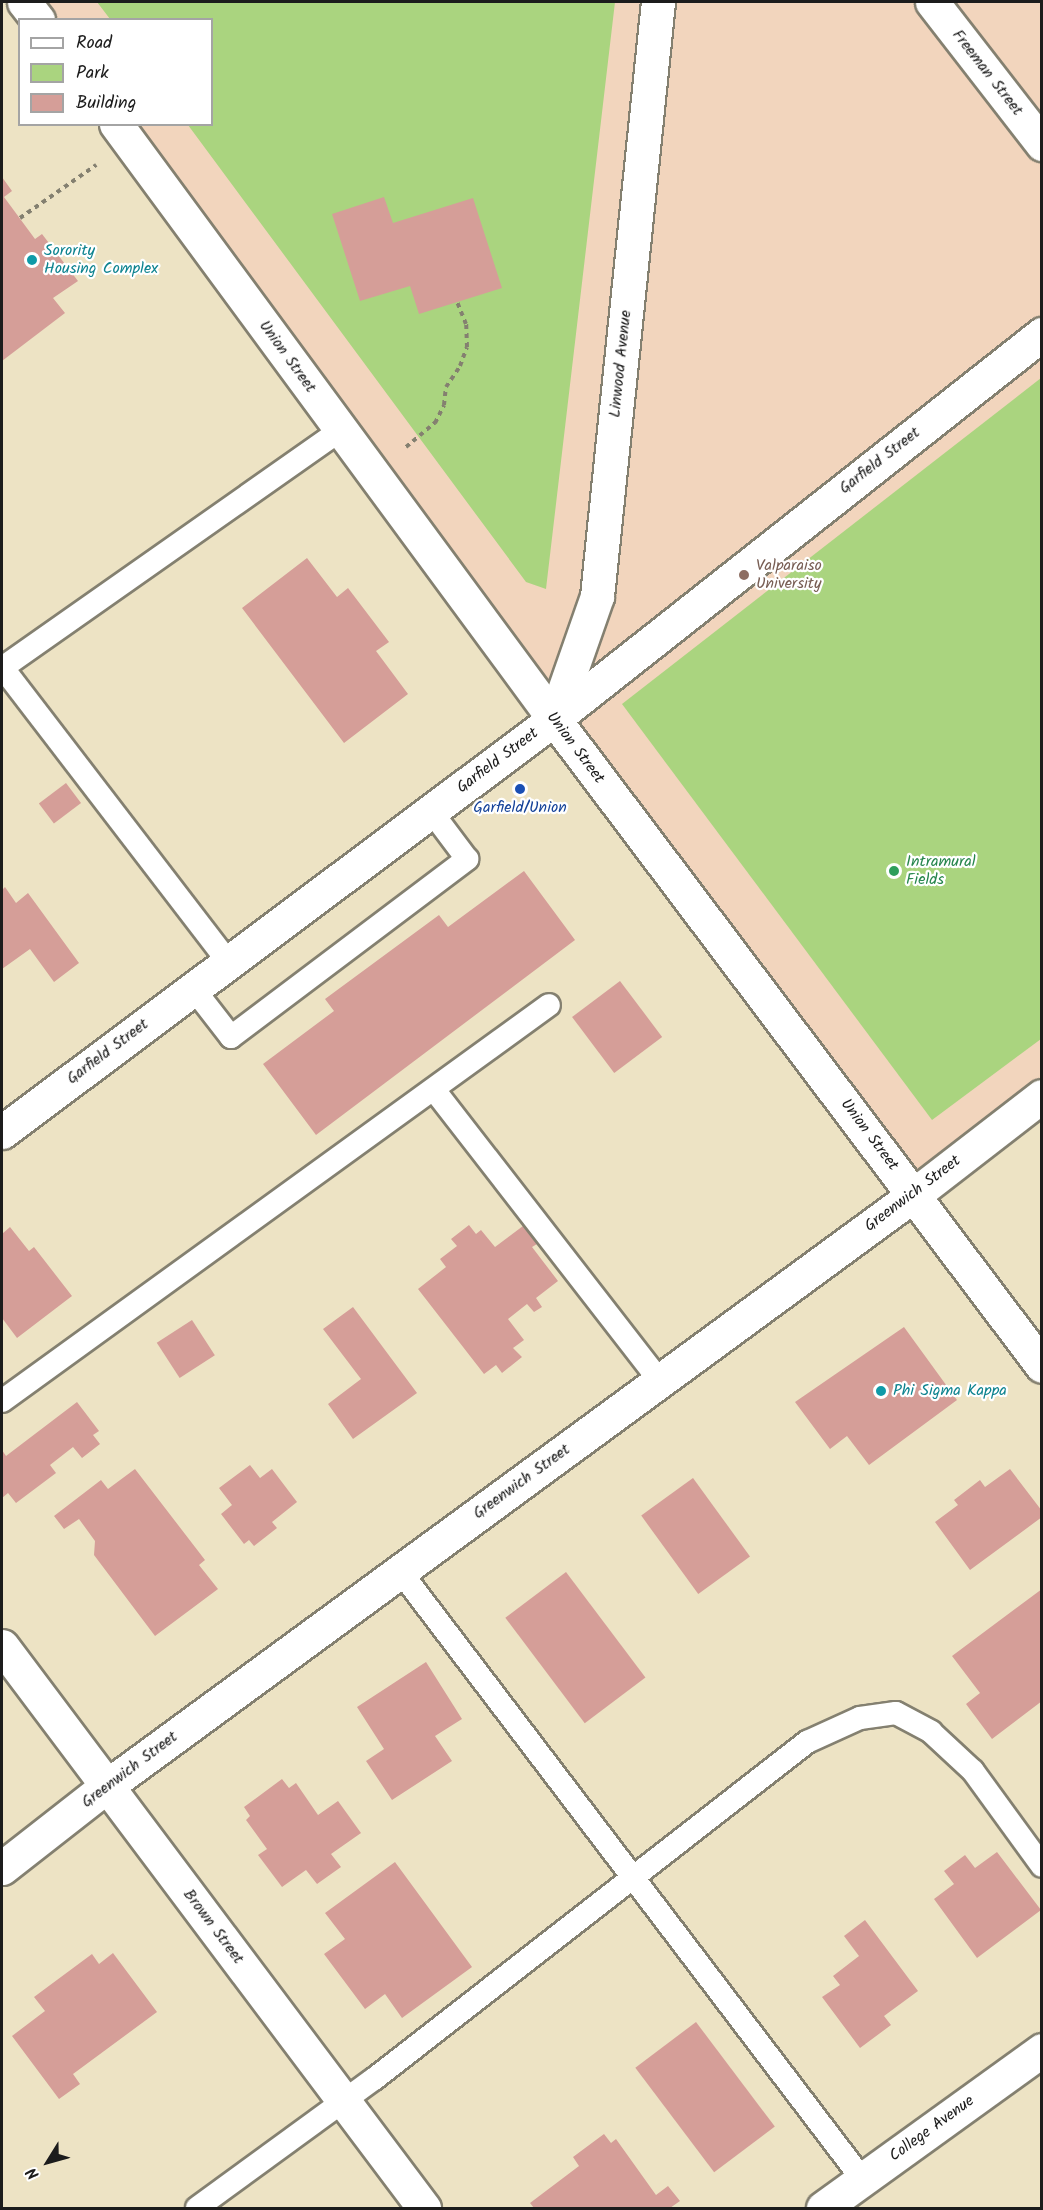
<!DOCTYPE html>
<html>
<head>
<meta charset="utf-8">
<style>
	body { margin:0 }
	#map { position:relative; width:1043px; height:2210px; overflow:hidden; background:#ede3c4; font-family:Kalam,sans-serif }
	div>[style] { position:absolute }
	.built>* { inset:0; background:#f2d5bd }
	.green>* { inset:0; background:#aad47f }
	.building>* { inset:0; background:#d59e98; transform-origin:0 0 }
	.path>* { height:4px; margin-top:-2px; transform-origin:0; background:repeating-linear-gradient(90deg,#848070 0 4.5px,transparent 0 9px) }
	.roads { filter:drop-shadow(2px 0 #848070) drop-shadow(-2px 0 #848070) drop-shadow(0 2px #848070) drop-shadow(0 -2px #848070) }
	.service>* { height:22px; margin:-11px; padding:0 11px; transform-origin:11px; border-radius:11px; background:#fff }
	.minor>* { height:33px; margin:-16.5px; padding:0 16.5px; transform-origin:16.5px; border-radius:16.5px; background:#fff }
	.dots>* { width:16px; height:16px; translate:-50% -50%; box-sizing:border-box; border:3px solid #fff; border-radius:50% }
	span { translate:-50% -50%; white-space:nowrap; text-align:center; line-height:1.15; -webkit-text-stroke:4.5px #fff; paint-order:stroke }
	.street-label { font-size:16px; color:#1c1c1c }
	.culture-label { font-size:16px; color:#0d838f }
	.left { translate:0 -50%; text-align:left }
	.education-label { font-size:16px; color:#785e54 }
	.transit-label { font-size:16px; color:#164399 }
	.leisure-label { font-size:16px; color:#27864d }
	.frame { position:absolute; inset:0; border:3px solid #1c1c1c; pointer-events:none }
	.legend { position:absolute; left:18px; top:18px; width:195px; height:108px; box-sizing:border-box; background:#fff; border:2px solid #a4a4a4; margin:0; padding:8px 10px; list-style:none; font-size:18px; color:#1c1c1c }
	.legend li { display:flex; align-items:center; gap:12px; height:30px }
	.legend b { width:30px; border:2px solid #a4a4a4 }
	.north { position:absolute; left:18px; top:2132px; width:60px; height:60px; -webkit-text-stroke:4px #fff; paint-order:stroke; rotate:233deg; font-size:16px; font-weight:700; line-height:24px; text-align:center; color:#1c1c1c }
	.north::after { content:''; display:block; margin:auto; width:21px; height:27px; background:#1c1c1c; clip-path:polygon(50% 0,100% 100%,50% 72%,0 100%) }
</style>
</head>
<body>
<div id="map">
	<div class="built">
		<i style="clip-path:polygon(24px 2px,1041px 2px,1041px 1096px,915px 1194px,116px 125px,212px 124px,212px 20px,38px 19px)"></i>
	</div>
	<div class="green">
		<i style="clip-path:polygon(97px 2px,615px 2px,546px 589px,526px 582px,188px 125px,212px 124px,212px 20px,110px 19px)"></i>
		<i style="clip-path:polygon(1041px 378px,1041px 1039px,932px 1120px,622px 704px)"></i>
	</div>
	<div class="building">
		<i style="clip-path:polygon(2px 177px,12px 191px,4px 197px,35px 239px,42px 234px,78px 281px,53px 298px,65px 313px,2px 361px)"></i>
		<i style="clip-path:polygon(384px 197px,393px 223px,473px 198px,502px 288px,419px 314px,410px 286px,360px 301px,332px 214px)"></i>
		<i style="clip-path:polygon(307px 558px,337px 597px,348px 588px,389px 642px,376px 651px,408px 694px,344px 743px,242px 608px)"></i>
		<i style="left:66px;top:783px;width:25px;height:34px;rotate:53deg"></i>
		<i style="clip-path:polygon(524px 871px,575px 940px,316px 1135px,263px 1064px,334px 1011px,325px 999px,439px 915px,448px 927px)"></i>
		<i style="clip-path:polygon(5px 887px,16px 903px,28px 893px,79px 963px,54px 982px,30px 949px,2px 969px,2px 890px)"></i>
		<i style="left:620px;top:981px;width:70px;height:60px;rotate:53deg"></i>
		<i style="clip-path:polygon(469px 1225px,476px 1234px,481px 1230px,495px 1247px,523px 1226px,537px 1244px,532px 1247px,558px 1281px,536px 1298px,542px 1307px,534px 1312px,527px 1304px,508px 1319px,524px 1340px,513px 1348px,522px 1357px,502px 1373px,496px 1365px,484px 1374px,418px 1289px,446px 1267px,440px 1259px,457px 1246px,451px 1239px)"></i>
		<i style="clip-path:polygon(10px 1227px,29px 1251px,34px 1247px,72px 1296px,17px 1338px,2px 1318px,2px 1234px)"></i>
		<i style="clip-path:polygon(353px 1307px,417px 1393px,353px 1439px,328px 1404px,361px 1379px,323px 1329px)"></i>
		<i style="left:192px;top:1320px;width:42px;height:42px;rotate:57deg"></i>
		<i style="clip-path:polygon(904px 1327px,957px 1400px,869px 1465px,847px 1436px,830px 1449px,795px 1402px)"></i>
		<i style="clip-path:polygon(77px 1402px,99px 1431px,93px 1435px,100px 1444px,82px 1458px,73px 1447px,50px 1465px,56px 1473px,16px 1503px,8px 1493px,2px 1498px,2px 1450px,6px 1456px)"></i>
		<i style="clip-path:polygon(250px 1465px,260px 1478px,272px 1469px,297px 1502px,272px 1522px,277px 1528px,254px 1546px,249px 1540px,244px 1544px,221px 1514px,232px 1505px,219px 1488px)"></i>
		<i style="clip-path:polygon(135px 1469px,205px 1560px,199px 1565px,218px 1589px,155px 1636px,94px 1555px,95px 1541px,79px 1519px,64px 1529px,54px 1516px,101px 1480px,108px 1489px)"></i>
		<i style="clip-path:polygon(1010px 1469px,1042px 1511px,1042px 1517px,970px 1570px,935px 1522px,958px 1505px,954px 1500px,980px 1480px,985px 1487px)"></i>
		<i style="left:693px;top:1478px;width:97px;height:64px;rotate:54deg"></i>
		<i style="left:566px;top:1572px;width:132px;height:76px;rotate:53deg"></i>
		<i style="clip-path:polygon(1042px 1589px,1042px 1701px,992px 1739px,966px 1704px,980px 1693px,952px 1656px)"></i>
		<i style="clip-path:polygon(426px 1662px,462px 1719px,435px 1736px,452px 1761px,392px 1800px,366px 1761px,384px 1749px,357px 1707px)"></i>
		<i style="clip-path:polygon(282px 1779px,289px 1788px,296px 1783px,318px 1815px,338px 1801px,361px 1833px,331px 1854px,341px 1867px,317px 1884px,306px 1870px,282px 1887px,258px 1855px,267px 1849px,246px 1820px,250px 1816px,244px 1807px)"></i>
		<i style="clip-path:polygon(997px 1852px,1041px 1910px,977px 1958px,934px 1899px,954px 1884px,944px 1871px,965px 1855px,975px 1868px)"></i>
		<i style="clip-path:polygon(395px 1862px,472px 1967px,402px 2018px,385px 1994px,365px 2009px,324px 1954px,345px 1939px,325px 1913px)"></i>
		<i style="clip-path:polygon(865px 1920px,918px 1991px,884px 2016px,891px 2025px,860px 2048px,822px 1997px,840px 1985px,833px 1976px,859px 1956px,844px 1936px)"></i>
		<i style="clip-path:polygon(113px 1953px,157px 2012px,73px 2074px,80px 2084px,59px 2099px,12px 2036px,45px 2011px,34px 1997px,92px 1954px,99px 1964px)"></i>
		<i style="left:696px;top:2022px;width:131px;height:76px;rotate:53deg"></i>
		<i style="clip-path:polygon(604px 2134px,611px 2143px,616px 2139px,656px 2195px,668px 2186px,680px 2201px,670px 2208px,534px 2208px,530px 2203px,579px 2166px,573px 2157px)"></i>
	</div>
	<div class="path">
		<i style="left:20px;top:218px;width:93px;rotate:-34.9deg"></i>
		<i style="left:406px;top:447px;width:38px;rotate:-40deg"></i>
		<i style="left:435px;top:423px;width:20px;rotate:-63deg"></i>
		<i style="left:444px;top:405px;width:18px;rotate:-84deg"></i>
		<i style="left:446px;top:387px;width:25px;rotate:-56deg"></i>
		<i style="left:460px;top:366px;width:20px;rotate:-70deg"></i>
		<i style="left:467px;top:347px;width:23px;rotate:-92deg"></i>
		<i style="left:466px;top:324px;width:24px;rotate:-112deg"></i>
	</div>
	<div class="roads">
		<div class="service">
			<i style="left:2px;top:667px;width:372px;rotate:52.5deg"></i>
			<i style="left:2px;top:668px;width:414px;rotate:-35.1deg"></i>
			<i style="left:193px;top:988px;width:62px;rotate:52.2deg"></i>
			<i style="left:231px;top:1037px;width:296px;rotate:-37deg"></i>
			<i style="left:467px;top:859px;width:60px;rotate:-126.9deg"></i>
			<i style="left:435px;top:1091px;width:367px;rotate:52.2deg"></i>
			<i style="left:2px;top:1401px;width:675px;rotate:-35.9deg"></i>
			<i style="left:400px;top:1571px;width:765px;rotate:52.76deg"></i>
			<i style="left:197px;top:2208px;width:219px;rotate:-36.1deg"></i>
			<i style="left:374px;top:2079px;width:549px;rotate:-37.89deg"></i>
			<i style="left:807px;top:1742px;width:58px;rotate:-24.4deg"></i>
			<i style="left:860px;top:1718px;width:36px;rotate:-8deg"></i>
			<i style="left:896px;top:1713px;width:40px;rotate:28deg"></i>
			<i style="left:931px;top:1732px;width:57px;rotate:42.9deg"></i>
			<i style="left:973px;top:1771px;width:117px;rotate:54deg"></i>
		</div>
		<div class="minor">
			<i style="left:24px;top:2px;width:23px;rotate:52deg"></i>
			<i style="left:932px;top:2px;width:180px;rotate:52.2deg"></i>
			<i style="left:116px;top:124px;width:739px;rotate:53.64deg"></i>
			<i style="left:554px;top:719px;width:810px;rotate:52.97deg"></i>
			<i style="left:554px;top:719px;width:130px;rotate:-70.7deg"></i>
			<i style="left:597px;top:596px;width:597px;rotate:-84.14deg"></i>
			<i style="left:2px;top:1132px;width:689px;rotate:-36.8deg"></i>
			<i style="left:554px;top:719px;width:622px;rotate:-38.27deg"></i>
			<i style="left:2px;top:1646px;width:703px;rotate:53.1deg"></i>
			<i style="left:2px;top:1868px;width:133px;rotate:-38deg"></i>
			<i style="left:107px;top:1786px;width:1002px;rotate:-36.23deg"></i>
			<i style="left:915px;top:1194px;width:160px;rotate:-37.7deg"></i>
			<i style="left:823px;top:2208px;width:270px;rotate:-35.8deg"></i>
		</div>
	</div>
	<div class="dots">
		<i style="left:32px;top:260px;background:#0f9aa8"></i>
		<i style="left:744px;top:575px;background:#8d6e63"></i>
		<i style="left:520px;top:789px;background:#1a4fb4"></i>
		<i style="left:894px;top:871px;background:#2e9e5b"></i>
		<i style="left:881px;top:1391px;background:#0f9aa8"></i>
	</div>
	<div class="street-label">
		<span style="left:987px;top:73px;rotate:52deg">Freeman Street</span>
		<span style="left:287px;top:357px;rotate:54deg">Union Street</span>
		<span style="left:621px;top:364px;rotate:-84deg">Linwood Avenue</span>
		<span style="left:880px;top:461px;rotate:-38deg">Garfield Street</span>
		<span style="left:575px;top:748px;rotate:53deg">Union Street</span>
		<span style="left:498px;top:761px;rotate:-37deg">Garfield Street</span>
		<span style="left:108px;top:1052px;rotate:-37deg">Garfield Street</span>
		<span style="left:869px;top:1135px;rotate:53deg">Union Street</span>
		<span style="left:913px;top:1194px;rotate:-37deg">Greenwich Street</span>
		<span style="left:522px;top:1482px;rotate:-36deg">Greenwich Street</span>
		<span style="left:130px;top:1770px;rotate:-37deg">Greenwich Street</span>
		<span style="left:213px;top:1927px;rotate:53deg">Brown Street</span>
		<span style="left:932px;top:2129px;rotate:-36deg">College Avenue</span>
	</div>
	<div class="culture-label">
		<span class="left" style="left:44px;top:260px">Sorority<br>Housing Complex</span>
		<span class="left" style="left:893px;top:1391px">Phi Sigma Kappa</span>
	</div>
	<div class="education-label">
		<span class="left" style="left:756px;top:575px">Valparaiso<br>University</span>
	</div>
	<div class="transit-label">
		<span style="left:520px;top:808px">Garfield/Union</span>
	</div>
	<div class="leisure-label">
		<span class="left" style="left:906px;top:871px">Intramural<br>Fields</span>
	</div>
	<div class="frame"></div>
	<ul class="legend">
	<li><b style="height:8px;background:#fff"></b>Road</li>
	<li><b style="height:16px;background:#aad47f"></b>Park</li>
	<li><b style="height:16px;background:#d59e98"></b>Building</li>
	</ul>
	<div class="north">N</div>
</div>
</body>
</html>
